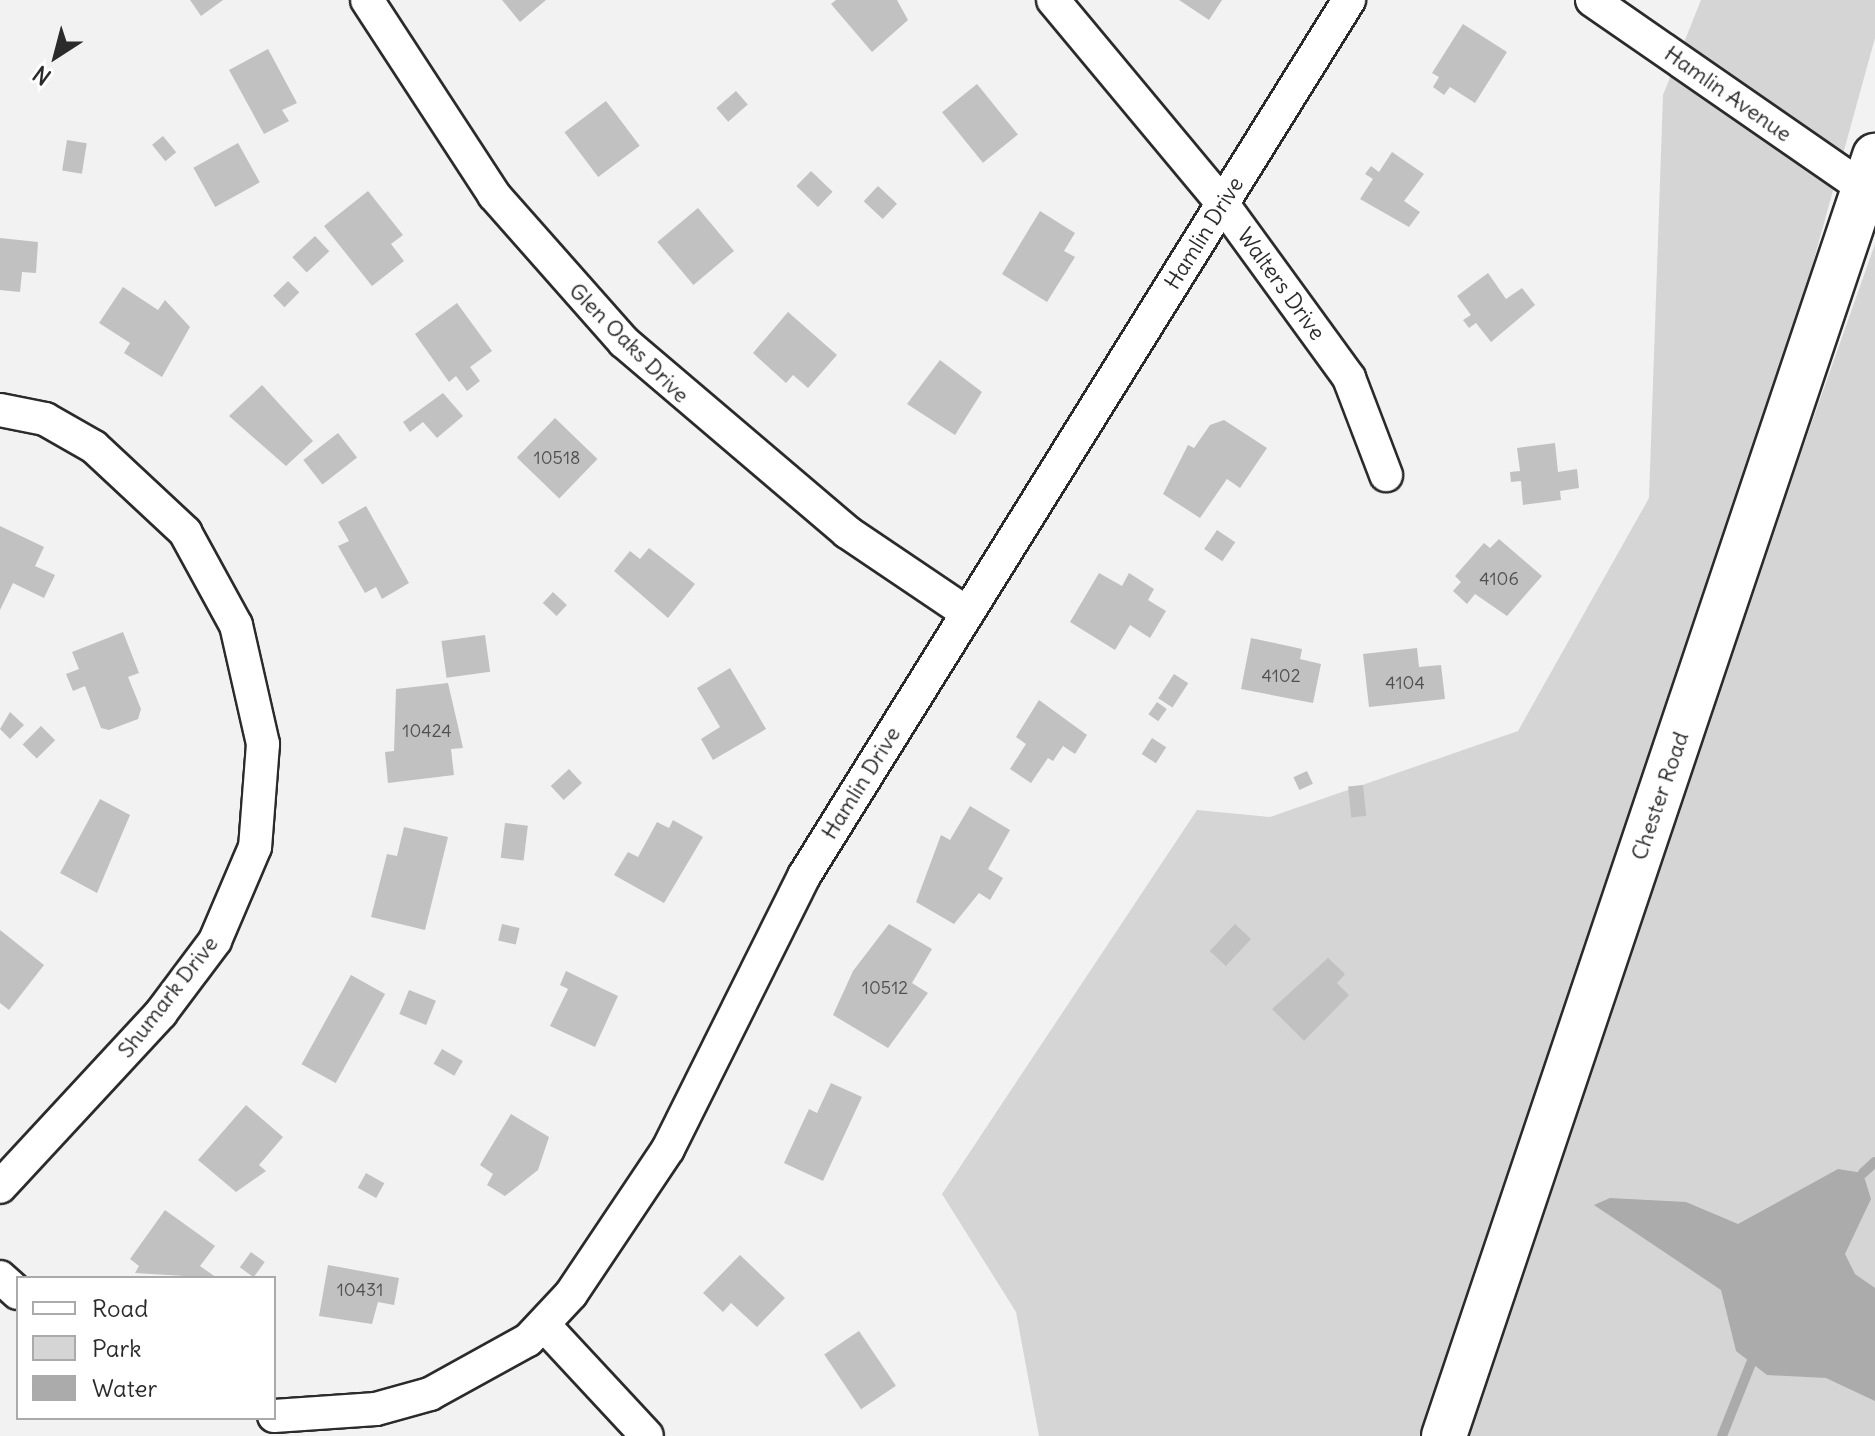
<!DOCTYPE html>
<html>
<head>
<meta charset="utf-8">
<style>
	body { margin:0 }
	#map { position:relative; width:1875px; height:1436px; overflow:hidden; background:#f2f2f2; font-family:Delius,sans-serif }
	div>[style] { position:absolute }
	.green>* { inset:0; background:#d5d5d5 }
	.water>* { inset:0; background:#ababab }
	.stream>* { height:10px; margin:-5px; padding:0 5px; transform-origin:5px; border-radius:5px; background:#ababab }
	.building>* { inset:0; background:#c1c1c1; transform-origin:0 0 }
	.roads { filter:drop-shadow(2px 0 #2b2b2b) drop-shadow(-2px 0 #2b2b2b) drop-shadow(0 2px #2b2b2b) drop-shadow(0 -2px #2b2b2b) }
	.minor>* { height:32px; margin:-16px; padding:0 16px; transform-origin:16px; border-radius:16px; background:#fff }
	.primary>* { height:44px; margin:-22px; padding:0 22px; transform-origin:22px; border-radius:22px; background:#fff }
	span { translate:-50% -50%; white-space:nowrap; text-align:center; line-height:1.15; -webkit-text-stroke:7px #fff; paint-order:stroke }
	.number-label { font-size:18px; color:#505050 }
	.number-label span { -webkit-text-stroke-width:0 }
	.street-label { font-size:22px; color:#2b2b2b }
	.legend { position:absolute; left:16px; top:1276px; width:260px; height:144px; box-sizing:border-box; background:#fff; border:2px solid #aaa; margin:0; padding:10px 14px; list-style:none; font-size:24px; color:#2b2b2b }
	.legend li { display:flex; align-items:center; gap:16px; height:40px }
	.legend b { width:40px; border:2px solid #aaa }
	.north { position:absolute; left:16px; top:16px; width:80px; height:80px; -webkit-text-stroke:6px #fff; paint-order:stroke; rotate:216deg; font-size:22px; font-weight:700; line-height:32px; text-align:center; color:#2b2b2b }
	.north::after { content:''; display:block; margin:auto; width:28px; height:36px; background:#2b2b2b; clip-path:polygon(50% 0,100% 100%,50% 72%,0 100%) }
</style>
</head>
<body>
<div id="map">
	<div class="green">
		<i style="clip-path:polygon(1701px 0,1875px 0,1875px 38px,1805px 292px,1430px 1436px,1039px 1436px,1016px 1312px,942px 1194px,1197px 810px,1270px 817px,1518px 731px,1649px 498px,1663px 95px)"></i>
		<i style="clip-path:polygon(1875px 244px,1875px 1436px,1466px 1436px,1681px 792px)"></i>
	</div>
	<div class="water">
		<i style="clip-path:polygon(1838px 1169px,1863px 1173px,1871px 1199px,1845px 1254px,1855px 1274px,1875px 1288px,1875px 1401px,1826px 1378px,1767px 1375px,1736px 1351px,1721px 1290px,1594px 1205px,1610px 1198px,1686px 1202px,1738px 1224px)"></i>
	</div>
	<div class="stream">
		<i style="left:1863px;top:1173px;width:16px;rotate:-43deg"></i>
		<i style="left:1722px;top:1436px;width:79px;rotate:-68.3deg"></i>
	</div>
	<div class="building">
		<i style="clip-path:polygon(190px 0,223px 0,201px 16px)"></i>
		<i style="clip-path:polygon(502px 0,546px 0,520px 22px)"></i>
		<i style="clip-path:polygon(836px 0,897px 0,908px 20px,872px 52px,831px 4px)"></i>
		<i style="clip-path:polygon(1179px 0,1222px 0,1209px 20px)"></i>
		<i style="clip-path:polygon(1463px 24px,1507px 52px,1475px 103px,1450px 87px,1444px 95px,1433px 87px,1439px 77px,1432px 73px)"></i>
		<i style="clip-path:polygon(268px 49px,297px 103px,282px 110px,289px 121px,264px 134px,229px 70px)"></i>
		<i style="left:977px;top:84px;width:65px;height:45px;rotate:51deg"></i>
		<i style="left:736px;top:91px;width:18px;height:26px;rotate:49deg"></i>
		<i style="left:606px;top:101px;width:56px;height:52px;rotate:53deg"></i>
		<i style="left:163px;top:136px;width:21px;height:14px;rotate:51deg"></i>
		<i style="left:67px;top:140px;width:20px;height:31px;rotate:9deg"></i>
		<i style="left:238px;top:143px;width:45px;height:51px;rotate:61deg"></i>
		<i style="clip-path:polygon(1392px 152px,1424px 174px,1404px 201px,1420px 212px,1409px 227px,1360px 199px,1373px 179px,1365px 174px,1371px 166px,1379px 172px)"></i>
		<i style="left:811px;top:171px;width:30px;height:21px;rotate:44deg"></i>
		<i style="left:878px;top:186px;width:26px;height:21px;rotate:43deg"></i>
		<i style="clip-path:polygon(368px 191px,403px 235px,391px 244px,404px 261px,372px 286px,324px 226px)"></i>
		<i style="left:698px;top:208px;width:56px;height:53px;rotate:50deg"></i>
		<i style="clip-path:polygon(1040px 211px,1075px 233px,1064px 251px,1075px 257px,1047px 302px,1002px 274px)"></i>
		<i style="left:315px;top:236px;width:21px;height:31px;rotate:47deg"></i>
		<i style="clip-path:polygon(0 238px,38px 242px,36px 273px,22px 272px,20px 292px,0 290px)"></i>
		<i style="clip-path:polygon(1488px 273px,1506px 299px,1522px 288px,1535px 305px,1491px 342px,1476px 323px,1469px 328px,1463px 320px,1471px 315px,1457px 296px)"></i>
		<i style="left:288px;top:281px;width:16px;height:21px;rotate:45deg"></i>
		<i style="clip-path:polygon(123px 287px,158px 310px,165px 300px,190px 327px,162px 377px,124px 353px,130px 343px,99px 323px)"></i>
		<i style="clip-path:polygon(457px 303px,492px 351px,470px 367px,480px 381px,467px 391px,456px 376px,449px 382px,415px 334px)"></i>
		<i style="clip-path:polygon(788px 312px,837px 355px,808px 388px,793px 375px,786px 383px,753px 353px)"></i>
		<i style="clip-path:polygon(940px 360px,982px 392px,955px 435px,907px 404px)"></i>
		<i style="clip-path:polygon(262px 385px,313px 441px,286px 466px,229px 416px)"></i>
		<i style="clip-path:polygon(443px 393px,463px 416px,437px 438px,423px 422px,410px 432px,403px 422px)"></i>
		<i style="left:555px;top:418px;width:59px;height:55px;rotate:44deg"></i>
		<i style="clip-path:polygon(1224px 420px,1267px 448px,1240px 488px,1227px 479px,1200px 518px,1163px 494px,1188px 445px,1194px 448px,1210px 425px)"></i>
		<i style="left:338px;top:433px;width:31px;height:44px;rotate:52deg"></i>
		<i style="clip-path:polygon(1555px 443px,1558px 472px,1577px 469px,1579px 488px,1560px 491px,1561px 500px,1523px 505px,1521px 481px,1511px 482px,1510px 472px,1520px 471px,1517px 448px)"></i>
		<i style="clip-path:polygon(366px 506px,409px 583px,382px 599px,376px 587px,365px 593px,338px 546px,349px 541px,338px 522px)"></i>
		<i style="clip-path:polygon(0 526px,44px 547px,35px 566px,55px 575px,44px 598px,13px 583px,0 610px)"></i>
		<i style="left:1217px;top:530px;width:22px;height:23px;rotate:34deg"></i>
		<i style="clip-path:polygon(1499px 539px,1542px 576px,1507px 616px,1475px 594px,1467px 604px,1453px 591px,1461px 582px,1455px 576px,1484px 543px,1490px 548px)"></i>
		<i style="clip-path:polygon(649px 548px,695px 584px,668px 618px,614px 571px,630px 551px,640px 559px)"></i>
		<i style="clip-path:polygon(1099px 573px,1122px 586px,1129px 573px,1154px 589px,1148px 600px,1166px 611px,1150px 638px,1130px 625px,1115px 650px,1070px 622px)"></i>
		<i style="left:553px;top:592px;width:19px;height:15px;rotate:43deg"></i>
		<i style="clip-path:polygon(123px 632px,139px 673px,128px 677px,141px 709px,138px 719px,109px 730px,101px 728px,85px 686px,73px 691px,66px 674px,79px 669px,72px 652px)"></i>
		<i style="left:485px;top:635px;width:37px;height:44px;rotate:82deg"></i>
		<i style="clip-path:polygon(1251px 638px,1302px 649px,1300px 659px,1321px 664px,1313px 703px,1241px 689px)"></i>
		<i style="clip-path:polygon(1417px 648px,1419px 667px,1441px 665px,1445px 699px,1369px 707px,1363px 654px)"></i>
		<i style="clip-path:polygon(730px 668px,766px 729px,713px 760px,701px 739px,720px 727px,697px 688px)"></i>
		<i style="left:1174px;top:674px;width:17px;height:29px;rotate:33deg"></i>
		<i style="clip-path:polygon(448px 683px,463px 748px,451px 749px,454px 775px,388px 783px,385px 752px,394px 751px,396px 689px)"></i>
		<i style="clip-path:polygon(1039px 700px,1087px 735px,1075px 754px,1063px 746px,1053px 761px,1048px 758px,1031px 783px,1010px 769px,1026px 744px,1016px 737px)"></i>
		<i style="left:1157px;top:702px;width:12px;height:15px;rotate:35deg"></i>
		<i style="clip-path:polygon(10px 712px,24px 725px,10px 739px,0 729px)"></i>
		<i style="left:41px;top:726px;width:20px;height:26px;rotate:45deg"></i>
		<i style="left:1152px;top:738px;width:17px;height:19px;rotate:33deg"></i>
		<i style="left:569px;top:769px;width:19px;height:25px;rotate:47deg"></i>
		<i style="left:1307px;top:771px;width:14px;height:15px;rotate:65deg"></i>
		<i style="left:1363px;top:785px;width:31px;height:15px;rotate:84deg"></i>
		<i style="clip-path:polygon(100px 799px,130px 815px,97px 893px,60px 873px)"></i>
		<i style="clip-path:polygon(970px 806px,1010px 830px,988px 869px,1003px 878px,990px 900px,979px 893px,954px 924px,916px 902px,941px 835px,950px 840px)"></i>
		<i style="clip-path:polygon(673px 820px,703px 837px,664px 903px,614px 875px,628px 852px,638px 857px,657px 822px,669px 828px)"></i>
		<i style="left:505px;top:823px;width:23px;height:35px;rotate:7deg"></i>
		<i style="clip-path:polygon(404px 827px,448px 837px,425px 930px,371px 917px,387px 854px,397px 856px)"></i>
		<i style="left:502px;top:924px;width:18px;height:17px;rotate:13deg"></i>
		<i style="clip-path:polygon(889px 924px,932px 949px,912px 983px,928px 993px,888px 1048px,833px 1015px,853px 971px)"></i>
		<i style="left:1235px;top:924px;width:22px;height:37px;rotate:43deg"></i>
		<i style="clip-path:polygon(0 930px,44px 965px,9px 1010px,0 1003px)"></i>
		<i style="clip-path:polygon(1328px 958px,1345px 974px,1337px 983px,1349px 995px,1304px 1041px,1272px 1009px)"></i>
		<i style="clip-path:polygon(566px 971px,618px 996px,595px 1047px,550px 1026px,568px 989px,560px 985px)"></i>
		<i style="left:351px;top:975px;width:39px;height:102px;rotate:29deg"></i>
		<i style="left:409px;top:990px;width:29px;height:26px;rotate:22deg"></i>
		<i style="left:442px;top:1049px;width:24px;height:17px;rotate:30deg"></i>
		<i style="clip-path:polygon(831px 1083px,862px 1097px,823px 1181px,784px 1163px,809px 1109px,817px 1113px)"></i>
		<i style="clip-path:polygon(246px 1105px,283px 1137px,259px 1165px,266px 1171px,236px 1192px,198px 1160px)"></i>
		<i style="clip-path:polygon(511px 1114px,549px 1137px,538px 1170px,505px 1196px,487px 1185px,493px 1174px,480px 1165px)"></i>
		<i style="left:366px;top:1173px;width:21px;height:17px;rotate:29deg"></i>
		<i style="clip-path:polygon(165px 1210px,215px 1246px,200px 1266px,217px 1278px,135px 1273px,139px 1266px,130px 1259px)"></i>
		<i style="left:251px;top:1252px;width:17px;height:19px;rotate:36deg"></i>
		<i style="clip-path:polygon(740px 1255px,785px 1298px,757px 1327px,731px 1303px,723px 1312px,703px 1293px)"></i>
		<i style="clip-path:polygon(328px 1265px,399px 1278px,394px 1305px,378px 1302px,372px 1324px,319px 1316px)"></i>
		<i style="left:859px;top:1331px;width:66px;height:42px;rotate:56deg"></i>
	</div>
	<div class="roads">
		<div class="minor">
			<i style="left:367px;top:0;width:233px;rotate:56.9deg"></i>
			<i style="left:494px;top:195px;width:196px;rotate:48.5deg"></i>
			<i style="left:624px;top:342px;width:293px;rotate:40.4deg"></i>
			<i style="left:847px;top:532px;width:145px;rotate:34deg"></i>
			<i style="left:1053px;top:0;width:264px;rotate:50.2deg"></i>
			<i style="left:1222px;top:203px;width:216px;rotate:54deg"></i>
			<i style="left:1349px;top:378px;width:104px;rotate:69.1deg"></i>
			<i style="left:1592px;top:0;width:331px;rotate:34.7deg"></i>
			<i style="left:0;top:410px;width:46px;rotate:11.3deg"></i>
			<i style="left:45px;top:419px;width:56px;rotate:29.7deg"></i>
			<i style="left:94px;top:447px;width:125px;rotate:43deg"></i>
			<i style="left:185px;top:532px;width:106px;rotate:61.3deg"></i>
			<i style="left:236px;top:625px;width:122px;rotate:77.2deg"></i>
			<i style="left:263px;top:744px;width:103px;rotate:94.4deg"></i>
			<i style="left:255px;top:847px;width:102px;rotate:113.1deg"></i>
			<i style="left:215px;top:941px;width:90px;rotate:126.9deg"></i>
			<i style="left:161px;top:1013px;width:237px;rotate:132.8deg"></i>
			<i style="left:0;top:1277px;width:24px;rotate:42deg"></i>
			<i style="left:544px;top:1325px;width:151px;rotate:47.1deg"></i>
			<i style="left:274px;top:1416px;width:102px;rotate:-3.9deg"></i>
			<i style="left:376px;top:1409px;width:56px;rotate:-15.5deg"></i>
			<i style="left:430px;top:1394px;width:112px;rotate:-28.9deg"></i>
			<i style="left:528px;top:1340px;width:63px;rotate:-46.9deg"></i>
			<i style="left:571px;top:1294px;width:174px;rotate:-56.2deg"></i>
			<i style="left:668px;top:1149px;width:305px;rotate:-63.5deg"></i>
			<i style="left:804px;top:876px;width:1032px;rotate:-58.11deg"></i>
		</div>
		<div class="primary">
			<i style="left:1444px;top:1436px;width:1351px;rotate:-71.39deg"></i>
		</div>
	</div>
	<div class="number-label">
		<span style="left:557px;top:458px">10518</span>
		<span style="left:1499px;top:579px">4106</span>
		<span style="left:1281px;top:676px">4102</span>
		<span style="left:1405px;top:683px">4104</span>
		<span style="left:427px;top:731px">10424</span>
		<span style="left:885px;top:988px">10512</span>
		<span style="left:360px;top:1290px">10431</span>
	</div>
	<div class="street-label">
		<span style="left:1728px;top:94px;rotate:35deg">Hamlin Avenue</span>
		<span style="left:1204px;top:233px;rotate:-58deg">Hamlin Drive</span>
		<span style="left:1281px;top:284px;rotate:54deg">Walters Drive</span>
		<span style="left:629px;top:343px;rotate:45deg">Glen Oaks Drive</span>
		<span style="left:861px;top:783px;rotate:-58deg">Hamlin Drive</span>
		<span style="left:1660px;top:796px;rotate:-71deg">Chester Road</span>
		<span style="left:168px;top:997px;rotate:-52deg">Shumark Drive</span>
	</div>
	<ul class="legend">
	<li><b style="height:10px;background:#fff"></b>Road</li>
	<li><b style="height:22px;background:#d5d5d5"></b>Park</li>
	<li><b style="height:22px;background:#ababab"></b>Water</li>
	</ul>
	<div class="north">N</div>
</div>
</body>
</html>
